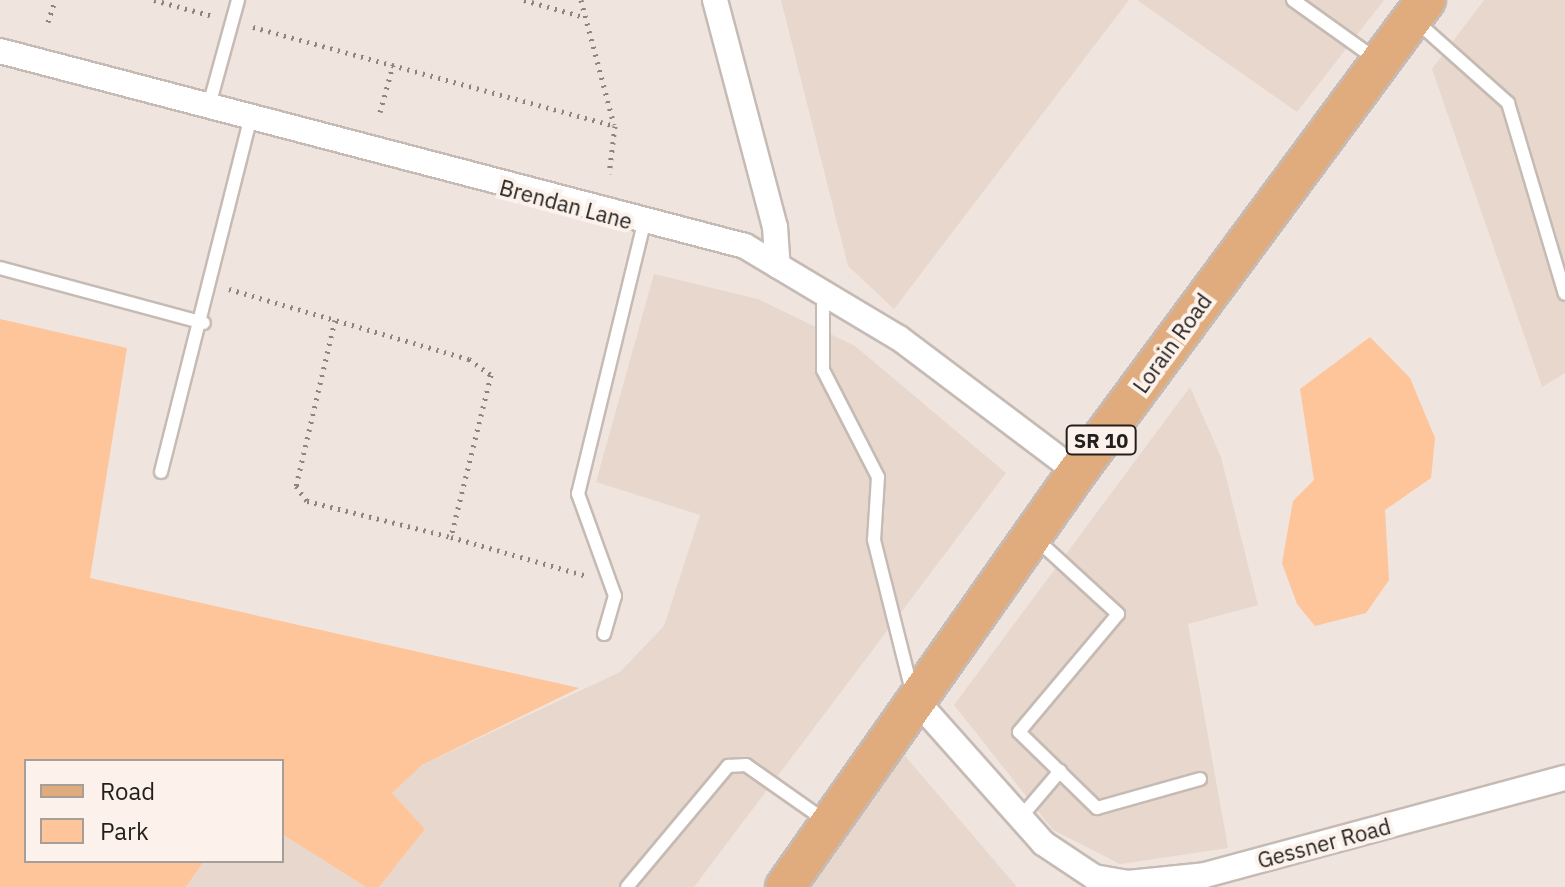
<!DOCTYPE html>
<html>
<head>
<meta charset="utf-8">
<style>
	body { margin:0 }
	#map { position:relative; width:1565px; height:887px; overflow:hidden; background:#efe5de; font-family:"IBM Plex Sans",sans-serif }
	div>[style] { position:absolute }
	.built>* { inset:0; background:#e8d7cc }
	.green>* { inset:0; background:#fec49a }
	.path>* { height:5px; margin-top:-2.5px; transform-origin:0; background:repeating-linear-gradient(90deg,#8b847f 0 2px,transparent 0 8px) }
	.roads { filter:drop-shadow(2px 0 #c5bbb4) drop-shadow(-2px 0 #c5bbb4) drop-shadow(0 2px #c5bbb4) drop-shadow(0 -2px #c5bbb4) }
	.service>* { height:12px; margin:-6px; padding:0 6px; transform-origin:6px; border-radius:6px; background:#fff }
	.minor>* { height:24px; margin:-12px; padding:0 12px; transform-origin:12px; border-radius:12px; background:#fff }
	.primary>* { height:38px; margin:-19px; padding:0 19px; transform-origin:19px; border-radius:19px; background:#e0ac7e }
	span { translate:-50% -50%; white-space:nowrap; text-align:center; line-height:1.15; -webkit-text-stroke:8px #fcf2eb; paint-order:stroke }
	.shield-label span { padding:2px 6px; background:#fcf2eb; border:2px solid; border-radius:6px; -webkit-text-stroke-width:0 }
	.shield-label { font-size:20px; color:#231f1d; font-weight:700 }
	.street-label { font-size:22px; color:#231f1d }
	.legend { position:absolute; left:24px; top:759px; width:260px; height:104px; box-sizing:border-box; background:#fcf2eb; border:2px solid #a59e99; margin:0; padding:10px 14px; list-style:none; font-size:24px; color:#231f1d }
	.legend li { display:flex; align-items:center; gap:16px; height:40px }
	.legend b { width:40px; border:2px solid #a59e99 }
</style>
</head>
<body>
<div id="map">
	<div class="built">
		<i style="clip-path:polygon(781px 0,1129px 0,894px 309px,848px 266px)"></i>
		<i style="clip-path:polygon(1137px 0,1384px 0,1297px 112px)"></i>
		<i style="clip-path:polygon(1484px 0,1565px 0,1565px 373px,1542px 387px,1432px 69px)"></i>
		<i style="clip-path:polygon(654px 274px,758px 299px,855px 346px,1006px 473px,694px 887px,379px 887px,425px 829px,392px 793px,422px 765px,620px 672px,664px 626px,700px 515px,596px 482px)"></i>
		<i style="clip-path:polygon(1190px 387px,1221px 457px,1258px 605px,1188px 624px,1228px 848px,1120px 864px,1053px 830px,954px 705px)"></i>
		<i style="clip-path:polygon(900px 750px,1017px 887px,798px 887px)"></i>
		<i style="clip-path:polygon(282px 834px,366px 887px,186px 887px,204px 861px,282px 861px)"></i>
	</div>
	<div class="green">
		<i style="clip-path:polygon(0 319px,127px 348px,90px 578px,579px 688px,422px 765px,392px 793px,425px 829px,379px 887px,366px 887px,282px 834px,282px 761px,26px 761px,26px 861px,204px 861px,186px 887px,0 887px)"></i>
		<i style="clip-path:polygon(1370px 337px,1410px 378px,1435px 438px,1431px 478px,1385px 510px,1389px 580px,1366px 613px,1315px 626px,1297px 604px,1282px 563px,1293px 501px,1314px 480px,1300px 389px)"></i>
	</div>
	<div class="path">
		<i style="left:154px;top:0;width:61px;rotate:15.2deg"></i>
		<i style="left:524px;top:0;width:62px;rotate:15.8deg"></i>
		<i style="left:581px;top:0;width:129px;rotate:75.2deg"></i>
		<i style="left:48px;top:22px;width:23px;rotate:-72deg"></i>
		<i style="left:253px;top:27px;width:375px;rotate:15.3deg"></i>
		<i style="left:615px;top:126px;width:48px;rotate:97.1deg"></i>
		<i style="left:380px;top:112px;width:49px;rotate:-74.5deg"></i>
		<i style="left:229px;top:289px;width:250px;rotate:16.3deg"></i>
		<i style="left:469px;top:359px;width:27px;rotate:36deg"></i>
		<i style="left:491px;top:375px;width:167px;rotate:103.9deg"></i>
		<i style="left:451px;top:537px;width:141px;rotate:16deg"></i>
		<i style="left:335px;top:320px;width:171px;rotate:103.2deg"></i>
		<i style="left:296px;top:486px;width:19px;rotate:54deg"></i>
		<i style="left:307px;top:501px;width:148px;rotate:14deg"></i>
	</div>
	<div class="roads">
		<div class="service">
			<i style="left:1293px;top:0;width:103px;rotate:35.5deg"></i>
			<i style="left:1415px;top:20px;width:125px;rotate:41.7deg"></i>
			<i style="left:1508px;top:103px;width:199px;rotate:73.4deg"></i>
			<i style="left:208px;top:109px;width:113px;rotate:-74.6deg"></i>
			<i style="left:0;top:268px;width:211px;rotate:15.1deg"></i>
			<i style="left:823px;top:293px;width:77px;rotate:90deg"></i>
			<i style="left:823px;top:370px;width:120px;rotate:62.8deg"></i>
			<i style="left:878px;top:477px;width:63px;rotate:93.6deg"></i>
			<i style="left:874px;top:540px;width:156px;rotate:75.9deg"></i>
			<i style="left:161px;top:472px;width:362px;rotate:-75.8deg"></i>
			<i style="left:1034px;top:537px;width:114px;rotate:42.5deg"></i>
			<i style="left:1118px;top:614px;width:154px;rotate:130deg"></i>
			<i style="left:1019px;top:732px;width:109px;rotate:44.3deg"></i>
			<i style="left:1097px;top:808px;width:107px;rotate:-15.7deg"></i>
			<i style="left:604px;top:634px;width:40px;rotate:-74deg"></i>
			<i style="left:615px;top:596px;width:109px;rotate:-109.9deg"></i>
			<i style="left:578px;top:494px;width:278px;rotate:-76.3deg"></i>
			<i style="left:1020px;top:818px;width:62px;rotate:-49.6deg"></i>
			<i style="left:627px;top:887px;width:158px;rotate:-50.1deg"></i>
			<i style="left:728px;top:766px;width:18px;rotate:-3deg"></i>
			<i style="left:746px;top:765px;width:99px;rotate:35.1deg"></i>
		</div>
		<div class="minor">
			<i style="left:715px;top:0;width:235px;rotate:75.2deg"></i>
			<i style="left:775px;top:227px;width:39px;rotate:86deg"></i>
			<i style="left:0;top:51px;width:770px;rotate:14.67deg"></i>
			<i style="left:745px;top:246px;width:179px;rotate:30.9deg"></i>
			<i style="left:899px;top:338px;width:223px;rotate:37deg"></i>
			<i style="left:914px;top:698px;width:194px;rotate:48.3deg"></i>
			<i style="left:1043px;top:843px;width:61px;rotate:33.7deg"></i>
			<i style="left:1094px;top:877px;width:35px;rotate:10deg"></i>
			<i style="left:1128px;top:883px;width:77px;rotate:-5.9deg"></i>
			<i style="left:1205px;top:875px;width:373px;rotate:-15.1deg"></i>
		</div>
		<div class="primary">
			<i style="left:785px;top:887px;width:507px;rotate:-54.87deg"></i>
			<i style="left:1077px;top:472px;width:587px;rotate:-53.52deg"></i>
		</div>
	</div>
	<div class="shield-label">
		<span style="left:1101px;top:440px">SR 10</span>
	</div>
	<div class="street-label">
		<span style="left:566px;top:204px;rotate:15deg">Brendan Lane</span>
		<span style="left:1172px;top:343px;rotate:-54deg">Lorain Road</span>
		<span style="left:1324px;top:843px;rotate:-15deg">Gessner Road</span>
	</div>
	<ul class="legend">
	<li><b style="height:10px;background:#e0ac7e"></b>Road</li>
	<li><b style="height:22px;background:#fec49a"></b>Park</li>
	</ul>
</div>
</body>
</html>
